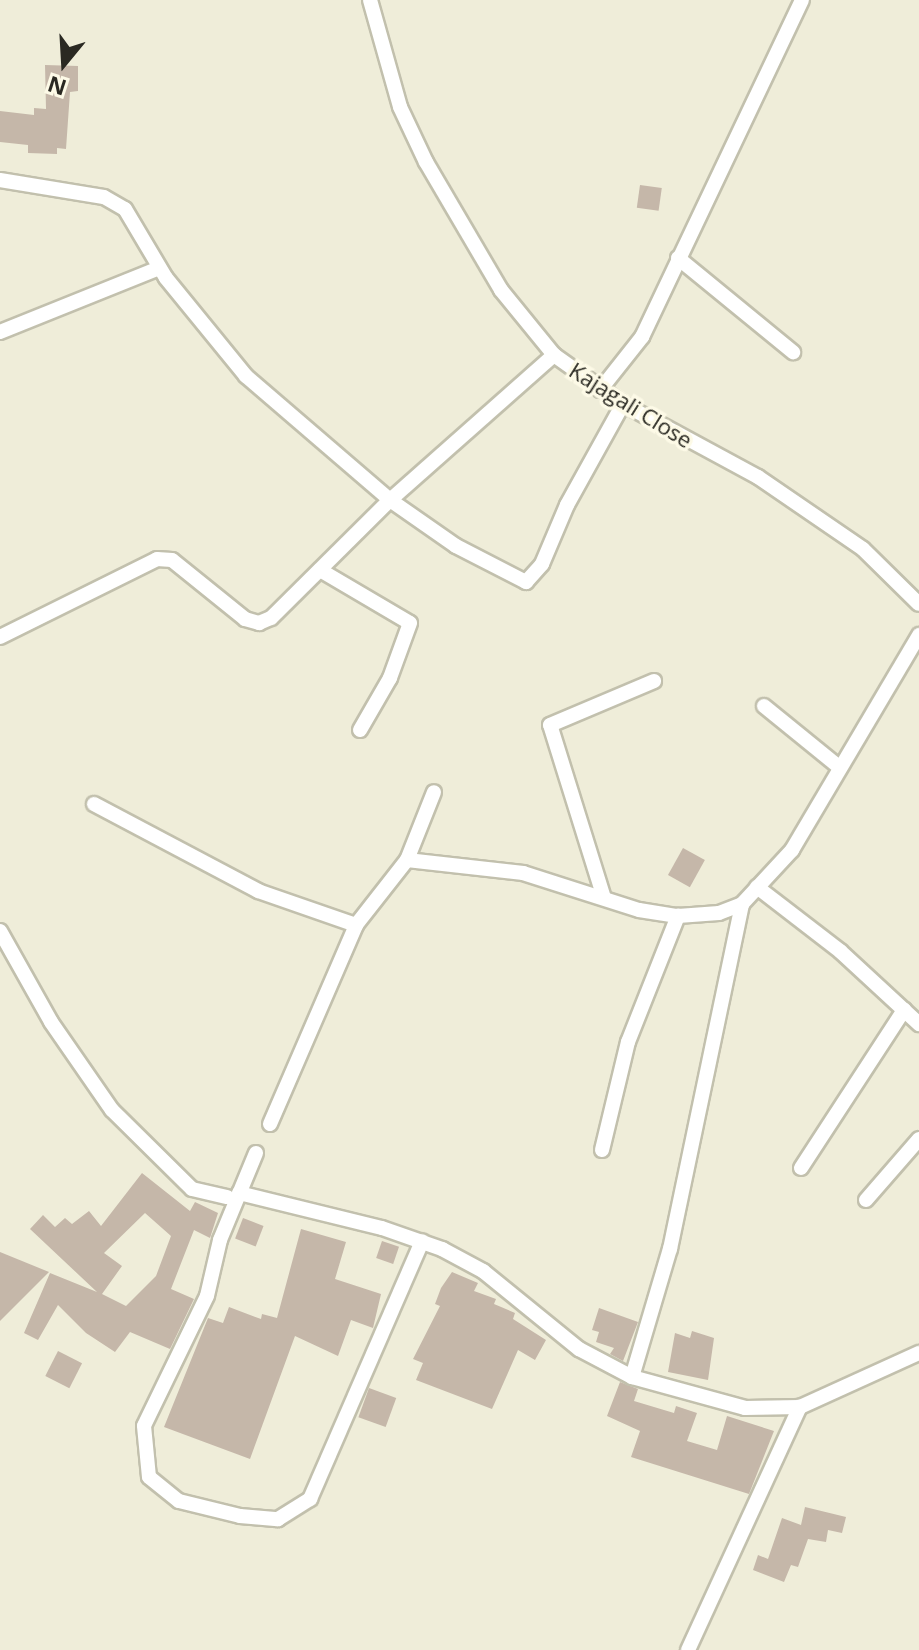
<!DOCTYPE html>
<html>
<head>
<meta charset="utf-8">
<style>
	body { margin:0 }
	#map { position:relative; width:919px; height:1650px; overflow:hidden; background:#efedd9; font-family:"Open Sans",sans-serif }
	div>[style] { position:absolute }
	.building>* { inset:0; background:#c5b7a9; transform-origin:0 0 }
	.roads { filter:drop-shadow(2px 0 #c2c0ad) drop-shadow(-2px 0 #c2c0ad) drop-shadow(0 2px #c2c0ad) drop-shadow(0 -2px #c2c0ad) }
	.street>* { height:14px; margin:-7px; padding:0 7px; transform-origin:7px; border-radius:7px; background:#fff }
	span { translate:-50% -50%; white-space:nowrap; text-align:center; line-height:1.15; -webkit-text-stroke:7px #fdfae7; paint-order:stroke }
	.street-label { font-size:22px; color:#2a2922 }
	.north { position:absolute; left:24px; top:24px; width:80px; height:80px; -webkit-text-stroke:6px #fdfae7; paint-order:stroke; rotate:198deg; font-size:22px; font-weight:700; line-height:32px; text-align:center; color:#2a2922 }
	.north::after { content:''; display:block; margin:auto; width:28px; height:36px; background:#2a2922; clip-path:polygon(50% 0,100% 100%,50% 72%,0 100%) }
</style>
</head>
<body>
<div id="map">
	<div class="building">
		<i style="clip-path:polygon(45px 65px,78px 66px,78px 91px,70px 92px,66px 149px,57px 148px,57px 154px,28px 153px,28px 145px,0 142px,0 111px,34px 115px,34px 108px,46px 109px)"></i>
		<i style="left:640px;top:185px;width:22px;height:23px;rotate:8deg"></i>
		<i style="left:683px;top:848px;width:25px;height:31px;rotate:29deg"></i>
		<i style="clip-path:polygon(evenodd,142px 1173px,190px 1211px,195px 1202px,218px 1213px,210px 1238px,194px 1230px,171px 1289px,194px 1299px,170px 1349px,130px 1332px,115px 1352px,86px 1333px,58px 1305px,38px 1340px,24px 1333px,50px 1273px,97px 1292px,30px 1229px,43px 1215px,55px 1227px,65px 1218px,72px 1224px,89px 1211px,101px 1226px,142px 1173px,145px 1213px,171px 1236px,156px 1276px,126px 1306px,102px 1294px,122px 1266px,104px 1253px,145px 1213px)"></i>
		<i style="left:243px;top:1218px;width:22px;height:22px;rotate:21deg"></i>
		<i style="clip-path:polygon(301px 1229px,346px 1242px,335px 1279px,381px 1294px,373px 1328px,351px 1320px,338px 1356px,295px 1336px,250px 1459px,164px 1427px,208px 1318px,223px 1323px,229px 1307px,261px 1319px,262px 1314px,277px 1318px)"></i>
		<i style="left:382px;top:1241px;width:18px;height:18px;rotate:19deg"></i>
		<i style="clip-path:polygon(0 1252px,49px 1272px,0 1321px)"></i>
		<i style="clip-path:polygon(452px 1272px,478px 1283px,474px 1291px,496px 1299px,494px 1304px,515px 1313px,513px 1319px,546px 1340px,535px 1360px,518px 1350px,492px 1409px,416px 1380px,423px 1363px,413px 1359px,440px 1306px,435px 1304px,441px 1288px)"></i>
		<i style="clip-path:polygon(599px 1308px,638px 1322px,623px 1361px,610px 1354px,614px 1348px,596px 1342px,599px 1332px,592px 1330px)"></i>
		<i style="clip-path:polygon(692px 1331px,714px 1338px,708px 1380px,668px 1372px,675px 1333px,690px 1338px)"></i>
		<i style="left:58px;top:1351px;width:27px;height:28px;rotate:27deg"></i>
		<i style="clip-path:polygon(620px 1382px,638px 1389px,634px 1401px,674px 1413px,676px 1406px,697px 1413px,687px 1441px,717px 1450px,727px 1416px,774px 1431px,749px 1494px,631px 1457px,640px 1431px,607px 1416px)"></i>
		<i style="left:369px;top:1388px;width:29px;height:31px;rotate:20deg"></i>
		<i style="clip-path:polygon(805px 1507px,846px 1517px,842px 1533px,828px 1530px,826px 1542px,808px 1539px,798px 1567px,791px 1565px,784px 1582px,753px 1570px,758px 1555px,768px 1559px,782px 1518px,801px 1525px)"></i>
	</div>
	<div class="roads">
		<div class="street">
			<i style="left:370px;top:0;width:111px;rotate:74.3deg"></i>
			<i style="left:400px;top:107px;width:61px;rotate:64.7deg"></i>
			<i style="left:426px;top:162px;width:148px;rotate:59.6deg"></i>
			<i style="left:501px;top:290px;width:84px;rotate:50.8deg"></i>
			<i style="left:554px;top:355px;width:85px;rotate:35.4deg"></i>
			<i style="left:623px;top:404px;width:153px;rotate:28.4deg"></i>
			<i style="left:758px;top:477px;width:127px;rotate:34.4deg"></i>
			<i style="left:863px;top:549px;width:78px;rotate:44.5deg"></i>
			<i style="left:0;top:180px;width:105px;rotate:9.3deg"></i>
			<i style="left:104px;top:197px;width:24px;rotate:30deg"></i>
			<i style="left:125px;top:209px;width:80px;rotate:59.3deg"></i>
			<i style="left:166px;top:278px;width:127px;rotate:50.8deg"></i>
			<i style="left:246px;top:376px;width:190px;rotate:40.7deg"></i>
			<i style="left:390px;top:500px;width:80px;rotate:34.9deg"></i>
			<i style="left:456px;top:546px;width:79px;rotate:27.2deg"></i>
			<i style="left:526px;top:582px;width:24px;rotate:-48deg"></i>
			<i style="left:542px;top:564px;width:64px;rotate:-67deg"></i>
			<i style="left:567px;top:505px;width:115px;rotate:-61deg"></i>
			<i style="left:678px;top:258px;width:149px;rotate:39.3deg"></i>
			<i style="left:0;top:332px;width:171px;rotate:-21.9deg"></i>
			<i style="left:600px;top:390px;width:68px;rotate:-51.6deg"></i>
			<i style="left:642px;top:337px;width:373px;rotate:-64.6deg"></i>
			<i style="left:320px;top:570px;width:104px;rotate:30.5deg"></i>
			<i style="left:410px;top:623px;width:59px;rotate:110deg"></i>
			<i style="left:390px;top:678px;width:60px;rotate:120deg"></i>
			<i style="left:0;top:637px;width:175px;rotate:-26.4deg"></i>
			<i style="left:157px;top:559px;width:15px;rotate:4deg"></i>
			<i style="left:172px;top:560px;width:94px;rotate:38.9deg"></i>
			<i style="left:245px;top:619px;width:15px;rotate:16deg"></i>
			<i style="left:259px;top:623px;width:13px;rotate:-23deg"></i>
			<i style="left:271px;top:618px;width:168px;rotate:-44.8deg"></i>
			<i style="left:390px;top:500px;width:219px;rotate:-41.5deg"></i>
			<i style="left:764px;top:706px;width:97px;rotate:39.1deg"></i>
			<i style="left:94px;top:804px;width:186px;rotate:27.9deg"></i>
			<i style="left:258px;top:891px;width:104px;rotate:19.1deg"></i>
			<i style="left:407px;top:860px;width:73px;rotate:-68.3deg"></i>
			<i style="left:757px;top:887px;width:105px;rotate:37.6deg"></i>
			<i style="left:840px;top:951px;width:108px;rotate:42.7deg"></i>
			<i style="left:604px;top:898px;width:181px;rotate:-107.3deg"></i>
			<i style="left:550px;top:725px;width:113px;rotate:-22.9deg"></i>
			<i style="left:0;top:931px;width:104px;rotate:60.7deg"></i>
			<i style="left:51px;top:1022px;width:107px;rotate:55.3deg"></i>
			<i style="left:112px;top:1110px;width:112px;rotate:44.6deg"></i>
			<i style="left:192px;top:1189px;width:36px;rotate:13deg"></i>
			<i style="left:270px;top:1124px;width:217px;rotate:-66.6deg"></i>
			<i style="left:356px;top:925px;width:83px;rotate:-51.9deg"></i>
			<i style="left:407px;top:860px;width:117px;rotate:6.4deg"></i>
			<i style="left:523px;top:873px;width:122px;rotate:17.7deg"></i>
			<i style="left:639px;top:910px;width:39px;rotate:9deg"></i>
			<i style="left:678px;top:916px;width:41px;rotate:-4.2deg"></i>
			<i style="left:719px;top:913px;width:25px;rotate:-21deg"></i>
			<i style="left:742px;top:904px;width:74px;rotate:-47.2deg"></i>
			<i style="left:792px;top:850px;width:250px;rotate:-59.4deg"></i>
			<i style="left:602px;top:1150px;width:111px;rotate:-76.5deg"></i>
			<i style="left:628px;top:1042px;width:136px;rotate:-68.4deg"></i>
			<i style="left:256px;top:1153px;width:94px;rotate:112.5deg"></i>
			<i style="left:220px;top:1240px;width:57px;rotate:103.1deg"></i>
			<i style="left:207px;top:1296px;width:144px;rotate:115.9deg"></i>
			<i style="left:144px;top:1426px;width:51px;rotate:84.4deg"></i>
			<i style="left:149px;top:1477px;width:38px;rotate:39deg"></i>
			<i style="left:179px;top:1501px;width:63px;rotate:13.8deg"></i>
			<i style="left:240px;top:1516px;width:38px;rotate:5deg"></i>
			<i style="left:278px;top:1519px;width:38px;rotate:-32deg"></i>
			<i style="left:310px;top:1499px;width:281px;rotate:-66.5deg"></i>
			<i style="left:801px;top:1168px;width:189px;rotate:-56.9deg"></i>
			<i style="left:239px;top:1193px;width:147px;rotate:13.8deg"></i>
			<i style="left:382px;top:1228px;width:64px;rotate:19.3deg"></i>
			<i style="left:442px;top:1249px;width:47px;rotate:28.2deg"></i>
			<i style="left:483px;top:1271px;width:124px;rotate:39.1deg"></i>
			<i style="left:579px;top:1349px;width:60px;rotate:27.8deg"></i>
			<i style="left:632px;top:1377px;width:117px;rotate:15.3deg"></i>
			<i style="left:745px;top:1408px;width:55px;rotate:-1deg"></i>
			<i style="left:866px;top:1200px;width:81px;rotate:-49deg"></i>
			<i style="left:632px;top:1377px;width:134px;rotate:-73.5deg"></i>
			<i style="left:670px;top:1249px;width:352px;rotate:-78.2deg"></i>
			<i style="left:688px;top:1650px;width:268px;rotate:-65.3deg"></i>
			<i style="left:800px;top:1407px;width:131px;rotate:-24.4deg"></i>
		</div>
	</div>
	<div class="street-label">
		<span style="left:631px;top:405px;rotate:32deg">Kajagali Close</span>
	</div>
	<div class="north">N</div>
</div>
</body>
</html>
